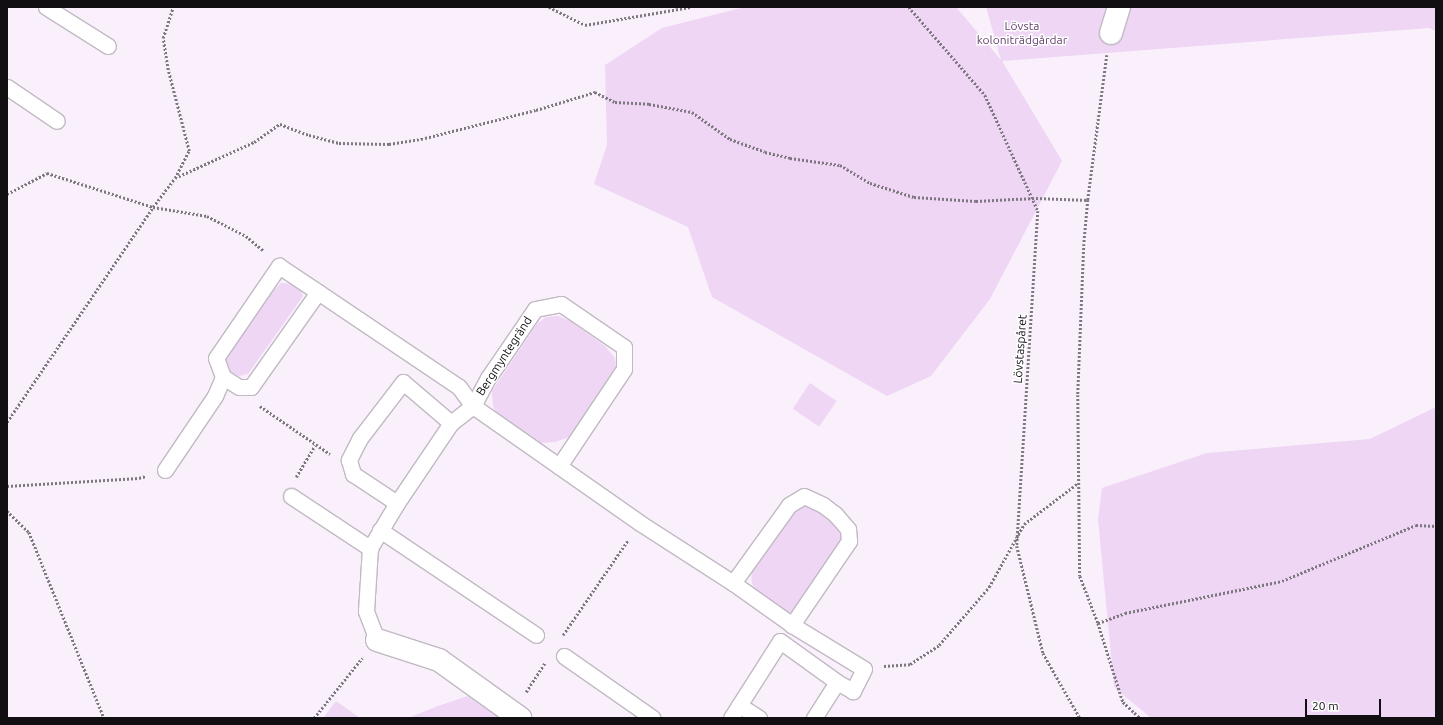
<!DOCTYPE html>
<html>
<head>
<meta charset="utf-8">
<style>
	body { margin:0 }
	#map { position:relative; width:1443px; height:725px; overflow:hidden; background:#f9f0fb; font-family:Ubuntu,sans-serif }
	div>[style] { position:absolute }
	.green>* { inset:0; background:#eed6f4; transform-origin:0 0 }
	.path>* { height:2.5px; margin-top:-1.25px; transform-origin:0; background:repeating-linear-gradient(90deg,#7d787f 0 2px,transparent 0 4px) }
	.roads { filter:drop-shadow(1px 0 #c1b9c3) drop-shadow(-1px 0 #c1b9c3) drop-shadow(0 1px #c1b9c3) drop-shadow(0 -1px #c1b9c3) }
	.service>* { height:15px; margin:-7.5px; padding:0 7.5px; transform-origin:7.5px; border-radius:7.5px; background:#fff }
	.minor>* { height:22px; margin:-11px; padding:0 11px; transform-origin:11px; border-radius:11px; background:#fff }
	span { translate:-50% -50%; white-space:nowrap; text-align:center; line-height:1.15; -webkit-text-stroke:3px #fff; paint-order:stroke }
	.park-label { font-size:12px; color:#64426d }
	.street-label { font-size:12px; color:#110f12 }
	.frame { position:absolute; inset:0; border:8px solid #110f12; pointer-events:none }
	.scale { position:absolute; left:1305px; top:699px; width:76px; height:18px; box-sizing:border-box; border:2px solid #110f12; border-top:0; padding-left:5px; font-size:12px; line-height:14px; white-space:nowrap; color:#110f12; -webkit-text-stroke:3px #fff; paint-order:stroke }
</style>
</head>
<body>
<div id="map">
	<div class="green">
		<i style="clip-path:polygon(745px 7px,956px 7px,1001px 60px,986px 7px,1436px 7px,1436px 31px,1429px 28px,1002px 61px,1062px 161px,990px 299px,931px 376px,887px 396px,712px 297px,688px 227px,594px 184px,607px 145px,605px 65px,662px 28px)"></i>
		<i style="clip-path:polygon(281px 283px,294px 284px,300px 289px,303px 296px,248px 374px,239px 376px,228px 371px,225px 361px,234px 342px,268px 296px)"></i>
		<i style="clip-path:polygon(558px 316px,570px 321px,605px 346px,615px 358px,616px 368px,584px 420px,569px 437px,555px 442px,541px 443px,498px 417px,493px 406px,492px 391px,537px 324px,546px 317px)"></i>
		<i style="left:810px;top:383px;width:32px;height:31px;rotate:34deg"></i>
		<i style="clip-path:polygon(1436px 407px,1436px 718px,1151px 718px,1114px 687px,1098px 519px,1102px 488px,1207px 453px,1370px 439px)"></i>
		<i style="clip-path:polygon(808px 504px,820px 511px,840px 527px,845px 541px,799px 607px,789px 613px,779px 611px,759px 595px,752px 584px,751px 567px,798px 505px)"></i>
		<i style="clip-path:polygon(468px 696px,500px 718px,408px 718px,438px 706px)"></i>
		<i style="clip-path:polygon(336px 701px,360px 718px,323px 718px)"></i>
	</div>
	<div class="path">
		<i style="left:549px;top:7px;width:40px;rotate:26.6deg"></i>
		<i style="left:585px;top:25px;width:107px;rotate:-9.7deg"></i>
		<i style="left:909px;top:7px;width:116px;rotate:49.2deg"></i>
		<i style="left:985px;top:95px;width:128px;rotate:65.4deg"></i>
		<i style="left:1038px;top:211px;width:336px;rotate:93.6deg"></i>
		<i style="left:1017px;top:546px;width:110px;rotate:76.3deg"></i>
		<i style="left:1043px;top:653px;width:75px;rotate:60.4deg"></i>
		<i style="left:1107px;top:55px;width:146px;rotate:97.5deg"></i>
		<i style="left:1088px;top:200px;width:44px;rotate:95.2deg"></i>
		<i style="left:1084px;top:244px;width:151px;rotate:92.3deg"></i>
		<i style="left:1078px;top:395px;width:181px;rotate:89.4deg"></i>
		<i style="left:1080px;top:576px;width:50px;rotate:69deg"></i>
		<i style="left:1098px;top:623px;width:83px;rotate:72.4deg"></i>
		<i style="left:1123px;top:702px;width:23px;rotate:43deg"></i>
		<i style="left:175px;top:178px;width:87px;rotate:-24.5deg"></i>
		<i style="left:254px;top:142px;width:32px;rotate:-35deg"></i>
		<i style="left:280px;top:124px;width:31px;rotate:21deg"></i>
		<i style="left:309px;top:135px;width:31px;rotate:15deg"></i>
		<i style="left:339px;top:143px;width:50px;rotate:1.1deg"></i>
		<i style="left:389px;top:144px;width:36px;rotate:-9deg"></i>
		<i style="left:425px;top:138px;width:114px;rotate:-14.2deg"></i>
		<i style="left:536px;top:110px;width:62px;rotate:-17deg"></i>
		<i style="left:595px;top:92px;width:22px;rotate:27deg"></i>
		<i style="left:615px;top:102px;width:34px;rotate:3deg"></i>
		<i style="left:649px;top:104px;width:44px;rotate:10.5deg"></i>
		<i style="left:692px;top:112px;width:47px;rotate:35.4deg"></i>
		<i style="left:730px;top:139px;width:37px;rotate:20deg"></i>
		<i style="left:765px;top:152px;width:26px;rotate:13deg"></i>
		<i style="left:790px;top:158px;width:50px;rotate:8deg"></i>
		<i style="left:840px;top:165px;width:35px;rotate:31deg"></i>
		<i style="left:870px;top:183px;width:46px;rotate:17.7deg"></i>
		<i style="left:914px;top:197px;width:62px;rotate:3.7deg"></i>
		<i style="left:976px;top:201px;width:60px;rotate:-2.9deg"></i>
		<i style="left:1036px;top:198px;width:52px;rotate:2.2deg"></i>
		<i style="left:7px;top:194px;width:45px;rotate:-27.7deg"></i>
		<i style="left:47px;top:173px;width:111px;rotate:17.8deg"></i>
		<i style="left:153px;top:207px;width:55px;rotate:9.5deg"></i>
		<i style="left:207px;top:216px;width:44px;rotate:27.1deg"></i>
		<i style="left:246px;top:236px;width:23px;rotate:40deg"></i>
		<i style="left:260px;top:406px;width:85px;rotate:34.4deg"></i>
		<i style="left:7px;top:422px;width:260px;rotate:-55.8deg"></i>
		<i style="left:153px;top:207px;width:36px;rotate:-53deg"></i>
		<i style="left:175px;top:178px;width:30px;rotate:-63deg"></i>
		<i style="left:189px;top:151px;width:84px;rotate:-104.5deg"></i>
		<i style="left:168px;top:70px;width:32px;rotate:-99deg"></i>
		<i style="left:163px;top:38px;width:33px;rotate:-72deg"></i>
		<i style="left:296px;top:477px;width:37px;rotate:-59deg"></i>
		<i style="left:7px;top:486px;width:132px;rotate:-3.5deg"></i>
		<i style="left:139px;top:478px;width:7px;rotate:-16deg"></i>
		<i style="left:7px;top:511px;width:30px;rotate:44deg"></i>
		<i style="left:29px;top:532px;width:201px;rotate:68deg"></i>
		<i style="left:1098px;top:623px;width:29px;rotate:-20deg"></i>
		<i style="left:1125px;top:613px;width:160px;rotate:-11.5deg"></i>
		<i style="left:1282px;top:581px;width:145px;rotate:-22.7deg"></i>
		<i style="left:1416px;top:525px;width:20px;rotate:3deg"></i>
		<i style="left:563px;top:635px;width:115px;rotate:-55.6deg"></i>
		<i style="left:884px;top:666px;width:26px;rotate:-4deg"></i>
		<i style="left:910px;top:664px;width:35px;rotate:-33deg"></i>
		<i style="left:939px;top:645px;width:77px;rotate:-49.2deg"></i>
		<i style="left:989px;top:587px;width:72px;rotate:-60.9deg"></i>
		<i style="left:1024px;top:524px;width:68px;rotate:-37.2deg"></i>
		<i style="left:526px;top:692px;width:35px;rotate:-57deg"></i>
		<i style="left:314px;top:718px;width:77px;rotate:-51.3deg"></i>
	</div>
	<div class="roads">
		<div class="service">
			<i style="left:46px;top:7px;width:73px;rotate:32.2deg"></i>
			<i style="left:7px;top:87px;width:60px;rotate:34.2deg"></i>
			<i style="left:318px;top:292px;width:116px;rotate:125.2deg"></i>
			<i style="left:251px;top:387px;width:12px;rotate:180deg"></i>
			<i style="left:239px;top:387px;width:19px;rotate:-148deg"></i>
			<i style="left:223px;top:377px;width:20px;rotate:-110deg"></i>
			<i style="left:216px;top:358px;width:112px;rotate:-55.6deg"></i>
			<i style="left:279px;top:266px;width:47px;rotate:33.7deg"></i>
			<i style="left:318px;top:292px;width:170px;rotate:34deg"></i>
			<i style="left:459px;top:387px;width:24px;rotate:54deg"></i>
			<i style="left:473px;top:406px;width:32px;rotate:-62deg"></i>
			<i style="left:488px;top:378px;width:83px;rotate:-55.7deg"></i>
			<i style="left:535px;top:309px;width:26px;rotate:-11deg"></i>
			<i style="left:561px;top:304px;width:76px;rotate:34.3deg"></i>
			<i style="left:624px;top:347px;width:22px;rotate:90deg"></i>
			<i style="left:624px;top:369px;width:117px;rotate:123.8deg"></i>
			<i style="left:451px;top:423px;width:28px;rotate:-38deg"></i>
			<i style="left:473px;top:406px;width:204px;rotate:35deg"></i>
			<i style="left:640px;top:523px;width:111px;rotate:32.8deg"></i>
			<i style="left:733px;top:583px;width:72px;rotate:35.4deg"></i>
			<i style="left:792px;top:625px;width:84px;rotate:31.4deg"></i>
			<i style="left:864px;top:669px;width:25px;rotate:117deg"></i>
			<i style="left:853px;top:691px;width:18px;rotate:-151deg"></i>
			<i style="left:165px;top:470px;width:89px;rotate:-56deg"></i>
			<i style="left:215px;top:396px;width:21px;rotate:-67deg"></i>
			<i style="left:291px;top:496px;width:95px;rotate:33.4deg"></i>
			<i style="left:380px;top:530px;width:188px;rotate:33.9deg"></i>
			<i style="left:733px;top:583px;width:96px;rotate:-54.3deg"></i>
			<i style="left:789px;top:505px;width:17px;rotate:-31deg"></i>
			<i style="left:804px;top:496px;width:21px;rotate:25deg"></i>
			<i style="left:823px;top:505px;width:15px;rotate:37deg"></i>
			<i style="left:835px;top:514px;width:20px;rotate:49deg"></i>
			<i style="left:848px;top:529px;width:12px;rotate:85deg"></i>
			<i style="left:849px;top:541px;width:102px;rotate:124.2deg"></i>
			<i style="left:377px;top:640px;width:31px;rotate:-111deg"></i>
			<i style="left:366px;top:611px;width:63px;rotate:-86.4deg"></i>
			<i style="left:370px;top:548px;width:52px;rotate:-59deg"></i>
			<i style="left:397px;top:503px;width:97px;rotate:-56deg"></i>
			<i style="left:451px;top:423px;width:63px;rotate:-139.5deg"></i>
			<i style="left:403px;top:382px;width:71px;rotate:127.5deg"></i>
			<i style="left:360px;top:438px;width:25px;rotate:117deg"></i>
			<i style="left:349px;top:460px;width:15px;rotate:74deg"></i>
			<i style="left:353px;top:474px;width:53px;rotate:33.4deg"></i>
			<i style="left:564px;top:656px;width:108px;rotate:34.9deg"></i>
			<i style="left:739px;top:705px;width:24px;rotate:33deg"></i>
			<i style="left:731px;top:718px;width:91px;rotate:-57.5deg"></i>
			<i style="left:780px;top:641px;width:70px;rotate:35.7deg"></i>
			<i style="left:837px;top:682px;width:43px;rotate:122.6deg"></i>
		</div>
		<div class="minor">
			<i style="left:1111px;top:33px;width:27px;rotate:-73deg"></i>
			<i style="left:377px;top:640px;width:65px;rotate:17.9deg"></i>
			<i style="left:439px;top:660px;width:100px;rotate:35.6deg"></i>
		</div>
	</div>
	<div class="park-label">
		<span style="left:1022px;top:33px">Lövsta<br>koloniträdgårdar</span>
	</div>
	<div class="street-label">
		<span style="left:1020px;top:349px;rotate:-86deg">Lövstaspåret</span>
		<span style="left:504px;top:356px;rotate:-57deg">Bergmyntegränd</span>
	</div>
	<div class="frame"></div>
	<div class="scale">20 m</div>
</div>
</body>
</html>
